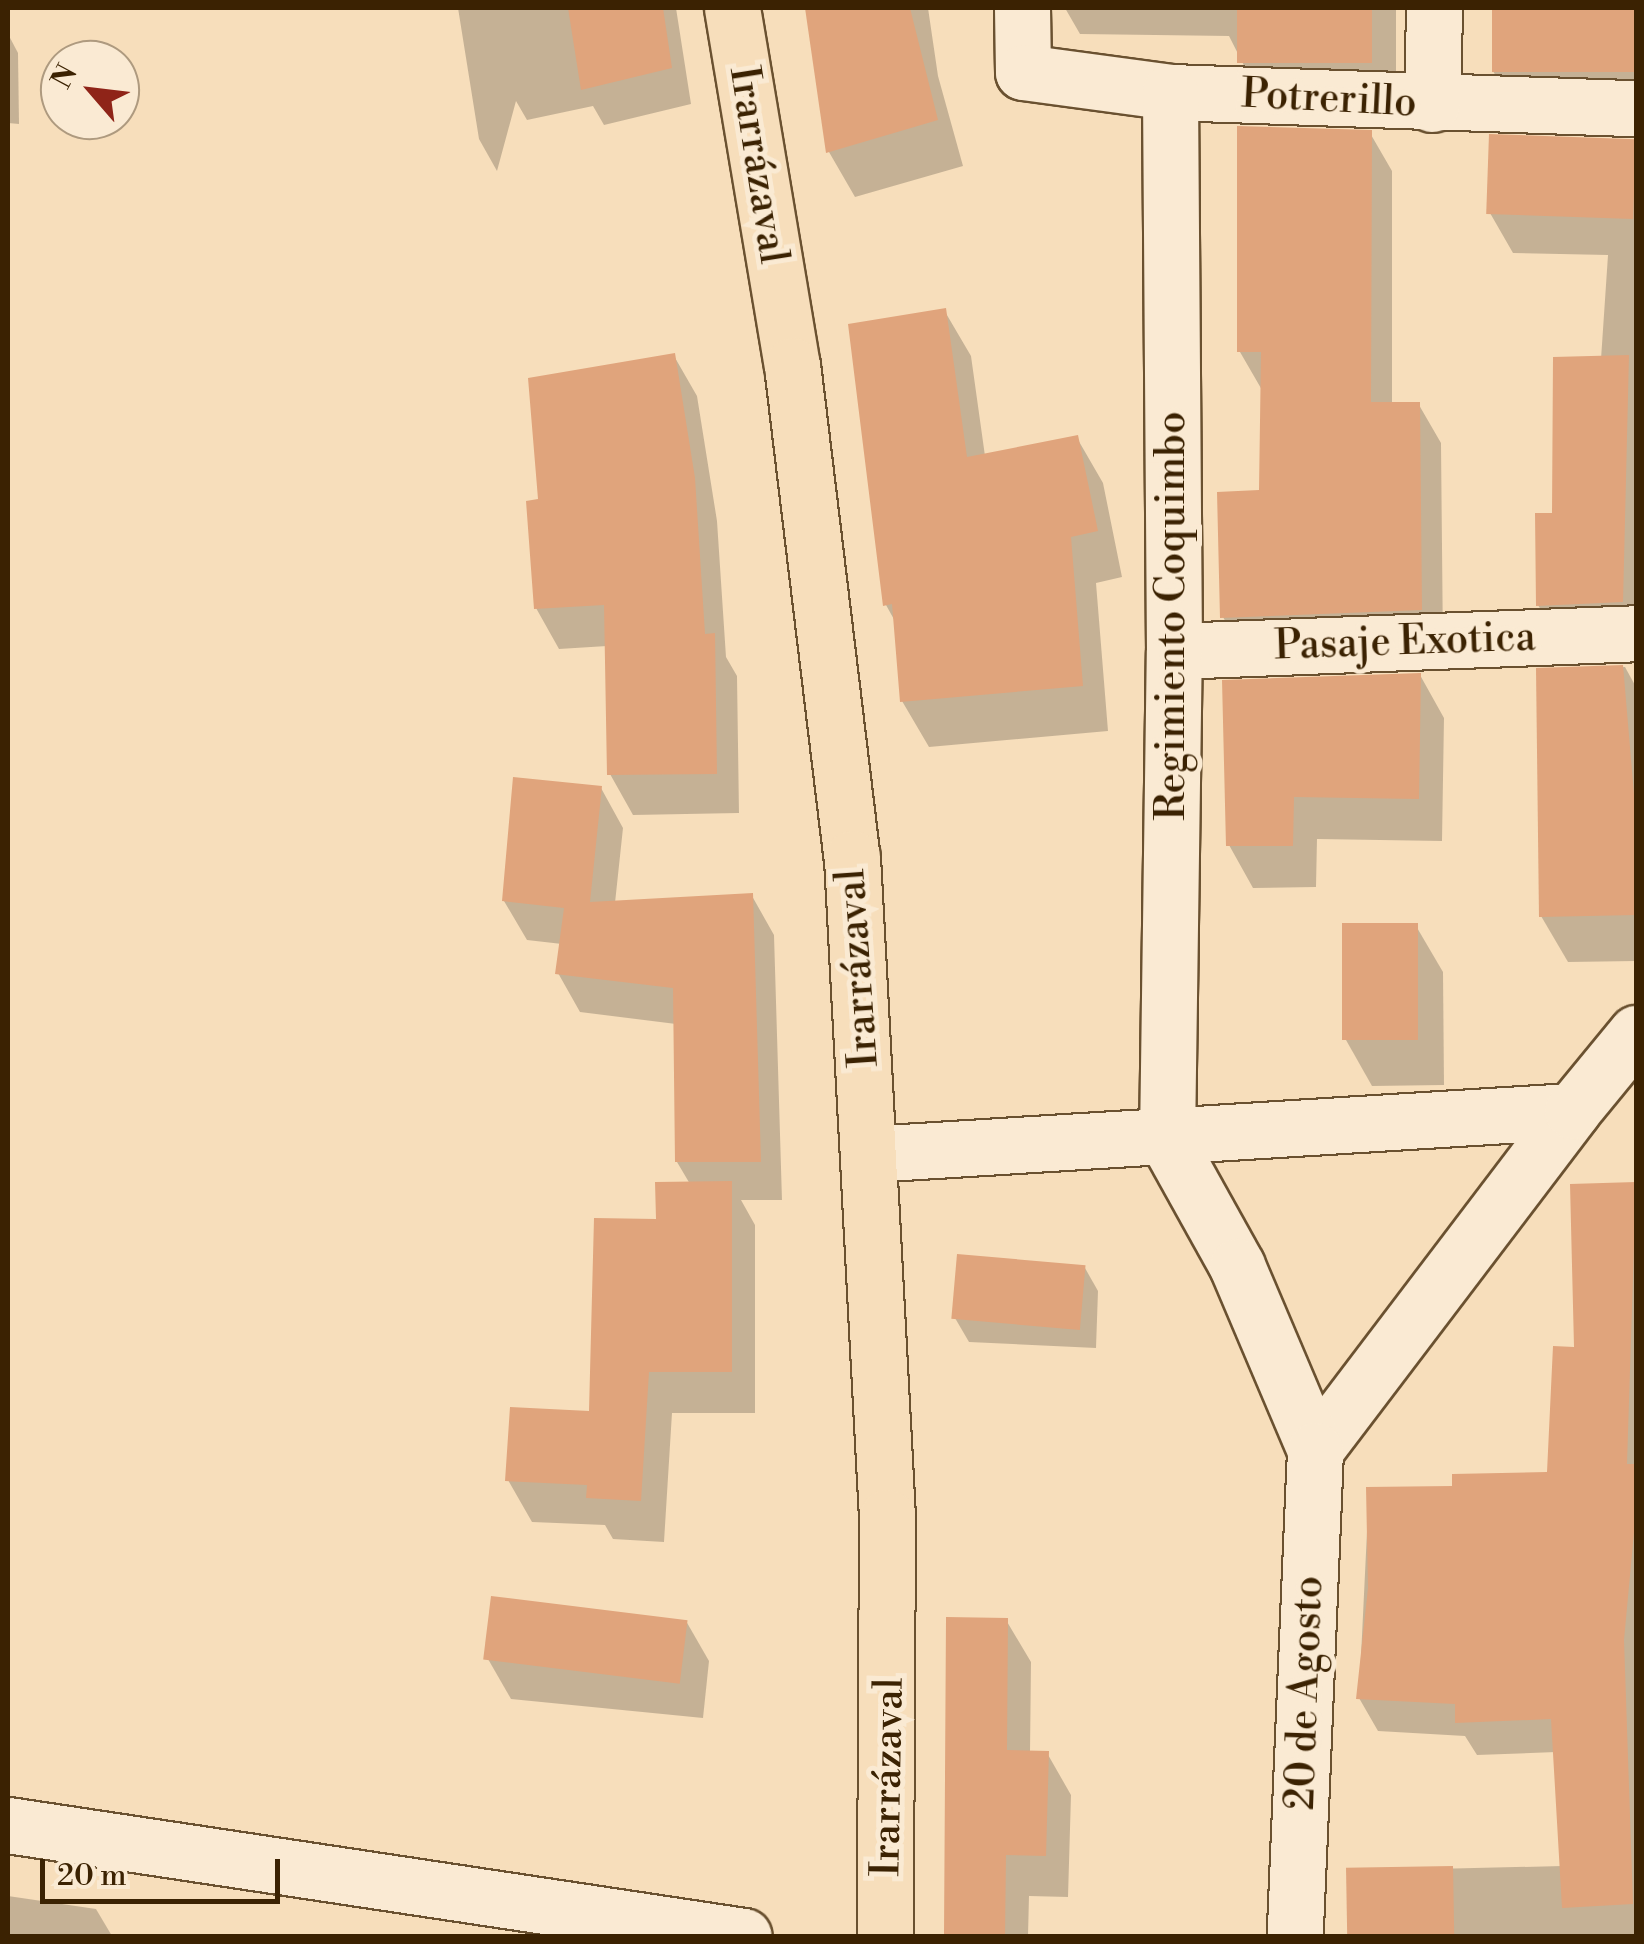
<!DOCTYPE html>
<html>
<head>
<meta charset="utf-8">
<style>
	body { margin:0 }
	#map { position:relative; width:1644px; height:1944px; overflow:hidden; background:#f7debb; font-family:"Libre Bodoni",serif }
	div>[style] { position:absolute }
	.shadow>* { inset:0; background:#0003 }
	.building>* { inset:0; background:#e0a47c; transform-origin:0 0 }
	.roads { filter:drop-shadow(2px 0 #6a5130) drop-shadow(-2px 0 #6a5130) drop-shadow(0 2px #6a5130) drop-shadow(0 -2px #6a5130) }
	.street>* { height:55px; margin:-27.5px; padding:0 27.5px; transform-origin:27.5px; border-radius:27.5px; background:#faead3 }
	.secondary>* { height:55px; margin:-27.5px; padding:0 27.5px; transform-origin:27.5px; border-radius:27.5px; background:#faead3 }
	.primary>* { height:55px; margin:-27.5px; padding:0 27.5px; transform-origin:27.5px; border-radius:27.5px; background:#f7debb }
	span { translate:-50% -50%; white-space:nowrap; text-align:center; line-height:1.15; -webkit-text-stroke:10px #faead3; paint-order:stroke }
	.street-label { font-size:40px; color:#3b2202 }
	.frame { position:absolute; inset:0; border:10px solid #3b2202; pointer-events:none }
	.north { position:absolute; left:40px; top:40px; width:100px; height:100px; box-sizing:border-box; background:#faead3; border:2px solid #ae9a7f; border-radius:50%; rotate:298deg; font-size:28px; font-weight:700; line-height:40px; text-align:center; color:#3b2202 }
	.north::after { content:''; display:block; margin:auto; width:35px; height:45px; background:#8f2418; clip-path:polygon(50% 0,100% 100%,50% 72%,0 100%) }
	.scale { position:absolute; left:40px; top:1859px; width:240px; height:45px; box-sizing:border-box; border:5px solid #3b2202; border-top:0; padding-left:12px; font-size:30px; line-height:35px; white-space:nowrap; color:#3b2202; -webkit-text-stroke:8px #faead3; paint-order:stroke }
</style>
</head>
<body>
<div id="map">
	<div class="shadow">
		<i style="clip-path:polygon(458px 8px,676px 8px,691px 104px,604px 125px,593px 106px,527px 120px,516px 101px,497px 171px,479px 139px)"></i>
		<i style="clip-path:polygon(808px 8px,928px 8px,938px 76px,963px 166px,855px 197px,829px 152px)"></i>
		<i style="clip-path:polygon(1065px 8px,1396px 8px,1396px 111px,1265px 107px,1229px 36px,1080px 34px)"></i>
		<i style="clip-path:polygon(1495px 8px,1636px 8px,1636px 115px,1516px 111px,1493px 71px)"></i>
		<i style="clip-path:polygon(8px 34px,18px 53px,19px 124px,8px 123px)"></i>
		<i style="clip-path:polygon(1370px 133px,1392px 171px,1392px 405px,1419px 405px,1441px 443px,1443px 648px,1244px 655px,1223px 617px,1262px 493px,1262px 390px,1240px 352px)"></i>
		<i style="clip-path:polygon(1492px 137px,1636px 142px,1636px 644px,1561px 644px,1538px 605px,1554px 515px,1601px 359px,1608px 255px,1513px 253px,1490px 213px)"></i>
		<i style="clip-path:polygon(944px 310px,971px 356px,985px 456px,1077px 438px,1103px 483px,1122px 577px,1096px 583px,1108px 731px,929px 747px,902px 701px,896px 623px,886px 605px)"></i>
		<i style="clip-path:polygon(674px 356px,697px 396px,717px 521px,726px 657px,737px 676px,739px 813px,633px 815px,610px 774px,607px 646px,559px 649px,536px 608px,540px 502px)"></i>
		<i style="clip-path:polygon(1625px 667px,1636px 687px,1636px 961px,1568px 962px,1541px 916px,1539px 671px)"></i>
		<i style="clip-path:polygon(1420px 675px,1444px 718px,1442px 841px,1317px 839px,1316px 887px,1253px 888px,1229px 845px)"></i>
		<i style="clip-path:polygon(601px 788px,623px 828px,615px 903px,752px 896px,774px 935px,782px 1200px,741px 1200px,755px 1225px,755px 1413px,672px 1413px,664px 1542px,613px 1539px,605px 1525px,532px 1522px,508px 1480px,591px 1414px,658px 1222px,690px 1184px,677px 1162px,676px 1024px,580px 1012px,558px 973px,562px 944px,527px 940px,504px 901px)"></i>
		<i style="clip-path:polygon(1416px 926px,1443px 972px,1444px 1085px,1372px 1086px,1346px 1040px)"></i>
		<i style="clip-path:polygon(1636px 1185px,1636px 1936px,1350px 1936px,1349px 1871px,1562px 1866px,1556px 1752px,1477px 1755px,1465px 1736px,1378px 1731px,1359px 1698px,1369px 1490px,1455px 1488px,1549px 1474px,1577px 1349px,1572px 1187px)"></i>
		<i style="clip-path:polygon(1085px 1268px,1098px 1291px,1096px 1348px,969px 1342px,955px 1318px)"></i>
		<i style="clip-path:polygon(949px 1620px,1006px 1620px,1031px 1662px,1030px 1753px,1047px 1753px,1071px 1795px,1068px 1897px,1029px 1896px,1028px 1936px,946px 1936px)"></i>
		<i style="clip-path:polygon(686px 1621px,709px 1661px,703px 1718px,511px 1699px,488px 1659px)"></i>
		<i style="clip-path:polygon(8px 1896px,96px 1909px,112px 1936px,8px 1936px)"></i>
	</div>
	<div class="building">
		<i style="clip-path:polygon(568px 8px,663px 8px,672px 68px,581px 90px)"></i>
		<i style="clip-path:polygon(805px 8px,910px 8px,938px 120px,826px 153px)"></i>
		<i style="left:1237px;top:8px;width:135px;height:55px"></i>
		<i style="left:1492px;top:8px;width:144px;height:64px"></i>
		<i style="clip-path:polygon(1237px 126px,1372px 130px,1371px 402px,1420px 402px,1422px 610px,1220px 618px,1217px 492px,1259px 490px,1261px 352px,1237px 352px)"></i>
		<i style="left:1489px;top:134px;width:147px;height:80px;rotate:2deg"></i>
		<i style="clip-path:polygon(946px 308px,967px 457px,1078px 435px,1098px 531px,1071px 537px,1083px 686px,900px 702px,892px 604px,883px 606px,848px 324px)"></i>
		<i style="clip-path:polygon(675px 353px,695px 478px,705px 634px,715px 633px,717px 774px,607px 775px,604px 605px,534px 609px,526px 501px,538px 499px,528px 378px)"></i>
		<i style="clip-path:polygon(1629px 355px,1623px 602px,1536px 606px,1535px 513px,1552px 513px,1553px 357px)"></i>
		<i style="clip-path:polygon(1623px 665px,1636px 818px,1636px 915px,1539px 917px,1536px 668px)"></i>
		<i style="clip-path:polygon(1421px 673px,1419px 799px,1294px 797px,1293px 846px,1226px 846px,1222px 680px)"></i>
		<i style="clip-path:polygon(513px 777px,602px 786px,590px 902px,753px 893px,761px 1162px,675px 1162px,673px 988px,555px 974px,564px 908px,502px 901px)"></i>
		<i style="left:1418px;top:923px;width:117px;height:76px;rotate:90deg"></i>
		<i style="clip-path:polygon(732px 1181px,732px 1372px,649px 1372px,641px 1501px,586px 1498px,587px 1485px,505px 1481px,510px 1407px,589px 1411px,594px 1218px,656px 1219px,655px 1182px)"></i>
		<i style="clip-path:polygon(1636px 1182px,1627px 1464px,1635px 1464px,1634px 1532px,1624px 1640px,1633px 1904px,1562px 1908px,1551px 1719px,1455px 1723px,1455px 1704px,1356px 1699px,1368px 1588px,1366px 1487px,1452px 1486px,1452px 1474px,1547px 1472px,1553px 1346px,1574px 1347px,1570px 1184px)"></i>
		<i style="left:957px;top:1254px;width:129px;height:65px;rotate:5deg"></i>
		<i style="left:491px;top:1596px;width:198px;height:64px;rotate:7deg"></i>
		<i style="clip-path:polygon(946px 1617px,1008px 1618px,1007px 1750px,1049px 1751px,1046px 1856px,1006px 1855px,1005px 1936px,944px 1936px)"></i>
		<i style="left:1453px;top:1866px;width:70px;height:107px;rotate:89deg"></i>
	</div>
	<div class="roads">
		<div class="street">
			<i style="left:1022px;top:8px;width:64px;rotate:89.1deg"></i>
			<i style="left:1023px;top:72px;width:148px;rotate:7.7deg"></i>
			<i style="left:1170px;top:92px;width:466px;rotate:2deg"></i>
			<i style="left:1432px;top:104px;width:96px;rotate:-88.8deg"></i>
			<i style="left:1174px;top:651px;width:462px;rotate:-2.2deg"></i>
			<i style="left:1167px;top:1140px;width:489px;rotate:-89.2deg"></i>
			<i style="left:1174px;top:651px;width:559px;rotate:-90.41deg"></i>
			<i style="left:1315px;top:1450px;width:425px;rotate:-52.8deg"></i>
			<i style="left:8px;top:1825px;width:744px;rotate:8.58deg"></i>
		</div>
		<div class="secondary">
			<i style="left:1167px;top:1140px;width:144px;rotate:60.9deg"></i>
			<i style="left:1237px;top:1266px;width:200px;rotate:67deg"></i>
			<i style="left:1315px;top:1450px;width:486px;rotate:92.4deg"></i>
			<i style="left:870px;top:1154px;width:703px;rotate:-3.51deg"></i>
			<i style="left:1572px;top:1111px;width:101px;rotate:-50.6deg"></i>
		</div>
		<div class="primary">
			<i style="left:732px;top:8px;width:362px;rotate:80.5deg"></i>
			<i style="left:792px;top:365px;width:497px;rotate:83.1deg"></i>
			<i style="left:852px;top:858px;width:660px;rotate:86.96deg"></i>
			<i style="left:887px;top:1517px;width:419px;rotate:90.3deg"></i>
		</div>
	</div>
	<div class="street-label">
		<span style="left:1329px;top:99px;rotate:3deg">Potrerillo</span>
		<span style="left:758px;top:165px;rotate:81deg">Irarrázaval</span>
		<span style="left:1172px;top:616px;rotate:-90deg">Regimiento Coquimbo</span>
		<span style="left:1405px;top:642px;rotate:-2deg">Pasaje Exotica</span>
		<span style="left:858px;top:968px;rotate:-94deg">Irarrázaval</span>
		<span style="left:1305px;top:1693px;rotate:-88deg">20 de Agosto</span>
		<span style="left:888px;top:1777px;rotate:-89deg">Irarrázaval</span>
	</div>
	<div class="frame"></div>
	<div class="north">N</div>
	<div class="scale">20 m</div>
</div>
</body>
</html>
